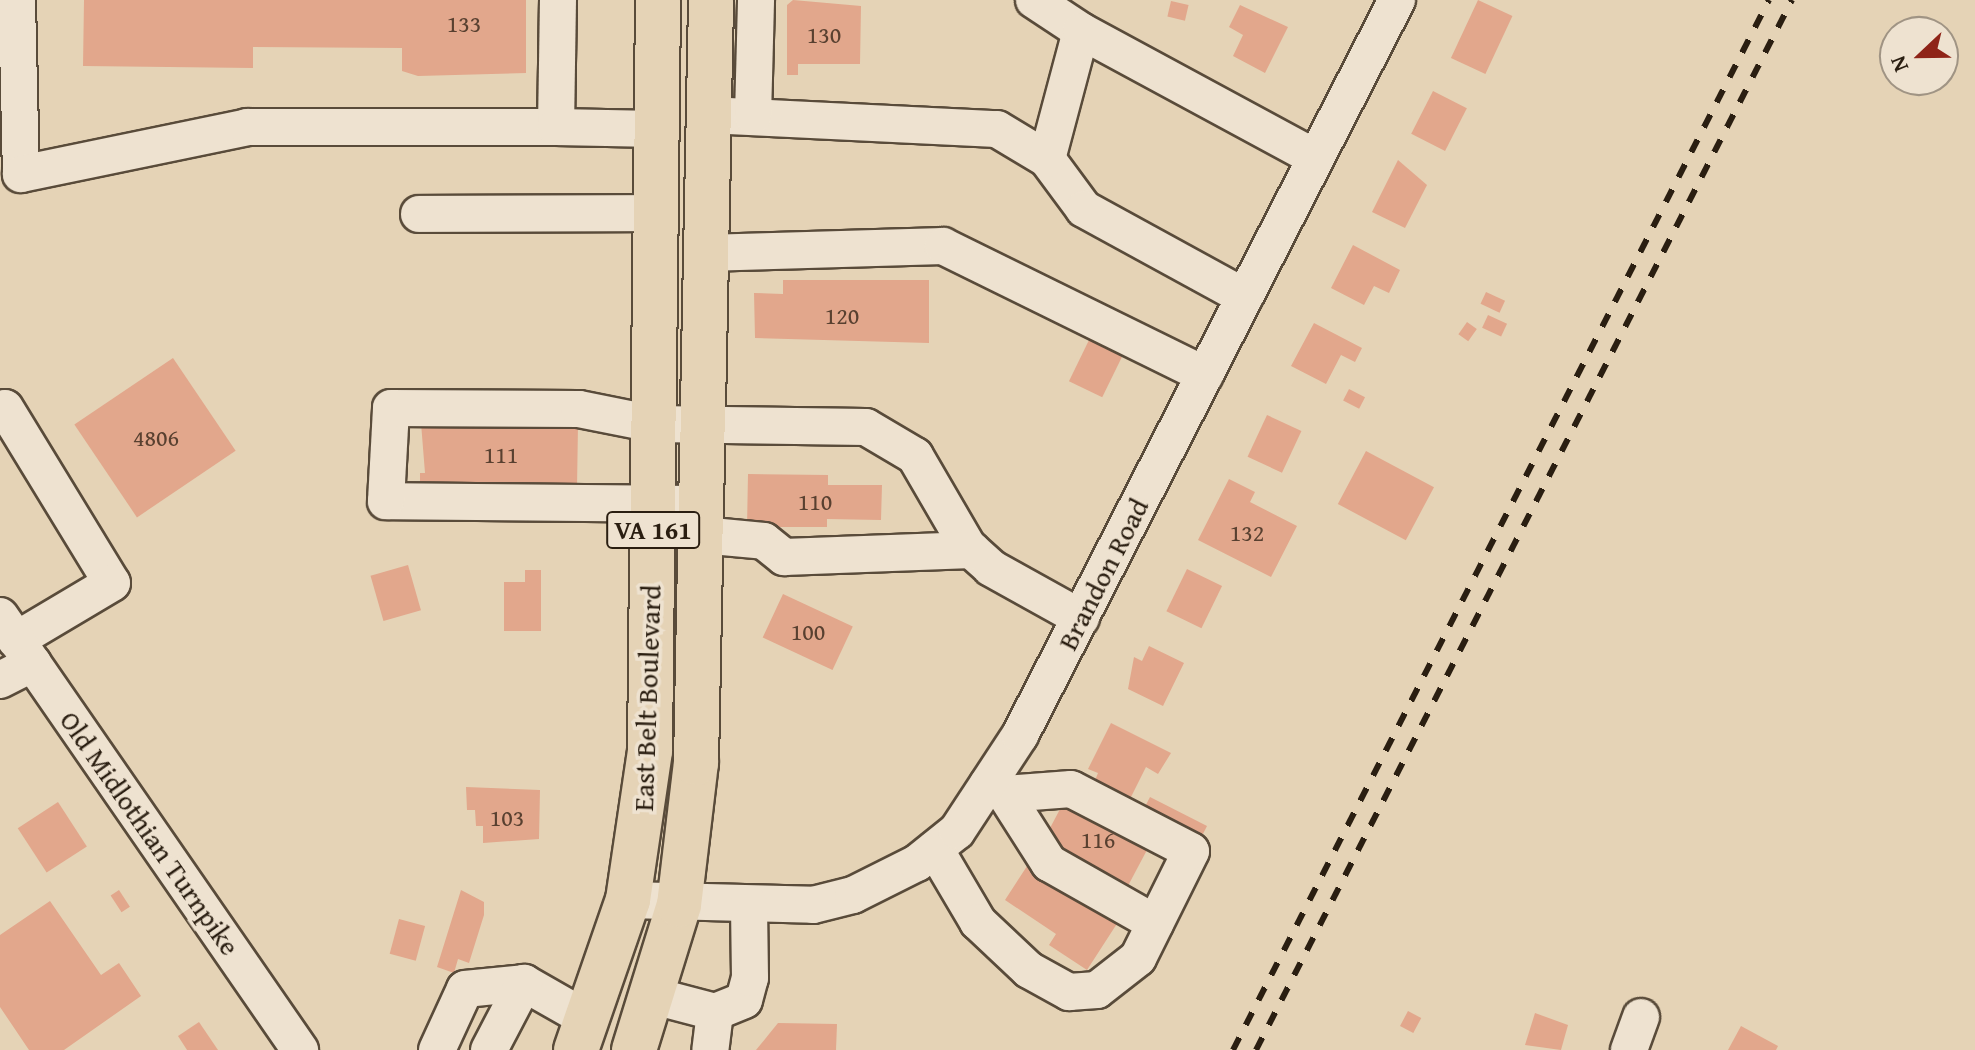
<!DOCTYPE html>
<html>
<head>
<meta charset="utf-8">
<style>
	body { margin:0 }
	#map { position:relative; width:1975px; height:1050px; overflow:hidden; background:#e5d3b6; font-family:"Gentium Book Plus",serif }
	div>[style] { position:absolute }
	.building>* { inset:0; background:#e2a78c; transform-origin:0 0 }
	.roads { filter:drop-shadow(2px 0 #594b3a) drop-shadow(-2px 0 #594b3a) drop-shadow(0 2px #594b3a) drop-shadow(0 -2px #594b3a) }
	.minor>* { height:36px; margin:-18px; padding:0 18px; transform-origin:18px; border-radius:18px; background:#eee2d0 }
	.major>* { height:44px; margin:-22px; padding:0 22px; transform-origin:22px; border-radius:22px; background:#e5d3b6 }
	.rail>* { height:6px; margin-top:-3px; transform-origin:0; background:repeating-linear-gradient(90deg,#2a1e11 0 14px,transparent 0 28px) }
	span { translate:-50% -50%; white-space:nowrap; text-align:center; line-height:1.15; -webkit-text-stroke:7px #eee2d0; paint-order:stroke }
	.number-label { font-size:24px; color:#584030 }
	.number-label span { -webkit-text-stroke-width:0 }
	.shield-label span { padding:2px 6px; background:#eee2d0; border:2px solid; border-radius:6px; -webkit-text-stroke-width:0 }
	.shield-label { font-size:26px; color:#2a1e11; font-weight:700 }
	.street-label { font-size:28px; color:#2a1e11 }
	.north { position:absolute; left:1879px; top:16px; width:80px; height:80px; box-sizing:border-box; background:#eee2d0; border:2px solid #a09484; border-radius:50%; rotate:248deg; font-size:22px; font-weight:700; line-height:32px; text-align:center; color:#2a1e11 }
	.north::after { content:''; display:block; margin:auto; width:28px; height:36px; background:#8f2418; clip-path:polygon(50% 0,100% 100%,50% 72%,0 100%) }
</style>
</head>
<body>
<div id="map">
	<div class="building">
		<i style="clip-path:polygon(84px 0,526px 0,526px 73px,418px 76px,402px 71px,402px 48px,253px 47px,253px 68px,83px 66px)"></i>
		<i style="clip-path:polygon(793px 0,861px 6px,860px 64px,798px 64px,798px 75px,787px 75px,787px 5px)"></i>
		<i style="left:1478px;top:0;width:38px;height:64px;rotate:25deg"></i>
		<i style="left:1171px;top:1px;width:18px;height:16px;rotate:13deg"></i>
		<i style="clip-path:polygon(1240px 5px,1288px 27px,1265px 73px,1233px 56px,1243px 35px,1229px 27px)"></i>
		<i style="left:1433px;top:91px;width:38px;height:48px;rotate:27deg"></i>
		<i style="clip-path:polygon(1398px 160px,1427px 185px,1405px 228px,1372px 212px)"></i>
		<i style="clip-path:polygon(1353px 245px,1400px 270px,1389px 293px,1374px 286px,1364px 305px,1331px 288px)"></i>
		<i style="clip-path:polygon(783px 280px,929px 280px,929px 343px,755px 338px,754px 293px,783px 294px)"></i>
		<i style="left:1486px;top:292px;width:21px;height:13px;rotate:25deg"></i>
		<i style="left:1488px;top:315px;width:21px;height:14px;rotate:25deg"></i>
		<i style="left:1467px;top:322px;width:12px;height:15px;rotate:35deg"></i>
		<i style="clip-path:polygon(1314px 323px,1362px 348px,1355px 362px,1341px 355px,1326px 384px,1291px 366px)"></i>
		<i style="left:1090px;top:338px;width:37px;height:48px;rotate:26deg"></i>
		<i style="left:173px;top:358px;width:112px;height:119px;rotate:56deg"></i>
		<i style="left:1349px;top:389px;width:18px;height:13px;rotate:27deg"></i>
		<i style="left:1267px;top:415px;width:38px;height:46px;rotate:25deg"></i>
		<i style="clip-path:polygon(421px 423px,578px 425px,577px 488px,420px 486px,420px 473px,425px 473px)"></i>
		<i style="left:1366px;top:451px;width:77px;height:60px;rotate:28deg"></i>
		<i style="clip-path:polygon(748px 474px,828px 475px,828px 485px,882px 485px,881px 520px,827px 519px,827px 527px,747px 527px)"></i>
		<i style="clip-path:polygon(1229px 479px,1255px 492px,1250px 502px,1297px 526px,1271px 577px,1198px 540px)"></i>
		<i style="left:408px;top:565px;width:47px;height:39px;rotate:74deg"></i>
		<i style="left:1187px;top:569px;width:39px;height:47px;rotate:26deg"></i>
		<i style="clip-path:polygon(525px 570px,541px 570px,541px 631px,504px 631px,504px 582px,525px 582px)"></i>
		<i style="left:783px;top:594px;width:77px;height:48px;rotate:25deg"></i>
		<i style="clip-path:polygon(1149px 646px,1184px 663px,1163px 706px,1128px 689px,1134px 657px,1142px 661px)"></i>
		<i style="clip-path:polygon(1111px 723px,1171px 753px,1158px 774px,1146px 767px,1129px 801px,1094px 783px,1098px 773px,1088px 769px)"></i>
		<i style="clip-path:polygon(466px 787px,540px 790px,539px 839px,483px 843px,483px 826px,476px 826px,475px 810px,467px 810px)"></i>
		<i style="left:1067px;top:796px;width:96px;height:50px;rotate:28deg"></i>
		<i style="left:1150px;top:797px;width:64px;height:11px;rotate:27deg"></i>
		<i style="left:58px;top:802px;width:53px;height:48px;rotate:57deg"></i>
		<i style="clip-path:polygon(1031px 860px,1120px 919px,1087px 970px,1049px 945px,1056px 934px,1005px 900px)"></i>
		<i style="left:119px;top:890px;width:20px;height:10px;rotate:57deg"></i>
		<i style="clip-path:polygon(461px 890px,484px 902px,484px 915px,469px 963px,458px 959px,454px 973px,437px 967px)"></i>
		<i style="clip-path:polygon(50px 901px,101px 975px,119px 963px,141px 996px,64px 1050px,29px 1050px,0 1007px,0 935px)"></i>
		<i style="left:399px;top:919px;width:27px;height:36px;rotate:15deg"></i>
		<i style="left:1408px;top:1011px;width:15px;height:17px;rotate:28deg"></i>
		<i style="clip-path:polygon(1535px 1013px,1568px 1025px,1561px 1050px,1525px 1045px)"></i>
		<i style="clip-path:polygon(199px 1022px,218px 1050px,187px 1050px,178px 1036px)"></i>
		<i style="clip-path:polygon(778px 1023px,837px 1024px,836px 1050px,756px 1050px)"></i>
		<i style="clip-path:polygon(1741px 1026px,1778px 1046px,1776px 1050px,1728px 1050px)"></i>
	</div>
	<div class="roads">
		<div class="minor">
			<i style="left:17px;top:0;width:174px;rotate:88.7deg"></i>
			<i style="left:21px;top:174px;width:231px;rotate:-11.7deg"></i>
			<i style="left:247px;top:127px;width:309px"></i>
			<i style="left:558px;top:0;width:127px;rotate:90.9deg"></i>
			<i style="left:556px;top:127px;width:101px;rotate:1.1deg"></i>
			<i style="left:1034px;top:0;width:56px;rotate:33.4deg"></i>
			<i style="left:708px;top:115px;width:289px;rotate:2.8deg"></i>
			<i style="left:997px;top:129px;width:58px;rotate:31deg"></i>
			<i style="left:1047px;top:159px;width:62px;rotate:53.5deg"></i>
			<i style="left:1084px;top:209px;width:183px;rotate:28.7deg"></i>
			<i style="left:753px;top:116px;width:116px;rotate:-88.5deg"></i>
			<i style="left:1047px;top:159px;width:132px;rotate:-75.1deg"></i>
			<i style="left:1081px;top:31px;width:267px;rotate:28.4deg"></i>
			<i style="left:419px;top:214px;width:237px;rotate:-0.2deg"></i>
			<i style="left:706px;top:253px;width:237px;rotate:-1.7deg"></i>
			<i style="left:943px;top:246px;width:292px;rotate:26.2deg"></i>
			<i style="left:0;top:410px;width:5px;rotate:-22deg"></i>
			<i style="left:5px;top:408px;width:205px;rotate:58.6deg"></i>
			<i style="left:112px;top:583px;width:112px;rotate:149.3deg"></i>
			<i style="left:702px;top:504px;width:316px;rotate:-179.5deg"></i>
			<i style="left:386px;top:501px;width:93px;rotate:-86.9deg"></i>
			<i style="left:391px;top:408px;width:188px;rotate:0.3deg"></i>
			<i style="left:579px;top:409px;width:76px;rotate:11.3deg"></i>
			<i style="left:654px;top:424px;width:212px;rotate:0.8deg"></i>
			<i style="left:866px;top:427px;width:57px;rotate:30.6deg"></i>
			<i style="left:915px;top:456px;width:105px;rotate:59.8deg"></i>
			<i style="left:968px;top:547px;width:31px;rotate:42deg"></i>
			<i style="left:991px;top:568px;width:103px;rotate:29.1deg"></i>
			<i style="left:701px;top:535px;width:63px;rotate:5.4deg"></i>
			<i style="left:764px;top:541px;width:26px;rotate:39deg"></i>
			<i style="left:784px;top:557px;width:188px;rotate:-2.1deg"></i>
			<i style="left:0;top:616px;width:528px;rotate:55.35deg"></i>
			<i style="left:0;top:680px;width:37px;rotate:-27deg"></i>
			<i style="left:988px;top:784px;width:20px;rotate:30deg"></i>
			<i style="left:1005px;top:794px;width:82px;rotate:57.5deg"></i>
			<i style="left:1049px;top:863px;width:122px;rotate:29.5deg"></i>
			<i style="left:935px;top:849px;width:85px;rotate:59.5deg"></i>
			<i style="left:978px;top:922px;width:70px;rotate:43.3deg"></i>
			<i style="left:1029px;top:970px;width:46px;rotate:28.8deg"></i>
			<i style="left:1069px;top:992px;width:28px;rotate:-4deg"></i>
			<i style="left:1097px;top:990px;width:52px;rotate:-38deg"></i>
			<i style="left:1138px;top:958px;width:119px;rotate:-63.6deg"></i>
			<i style="left:1191px;top:851px;width:135px;rotate:-152.7deg"></i>
			<i style="left:1071px;top:789px;width:66px;rotate:175.7deg"></i>
			<i style="left:628px;top:900px;width:185px;rotate:1.5deg"></i>
			<i style="left:813px;top:905px;width:41px;rotate:-14deg"></i>
			<i style="left:853px;top:895px;width:72px;rotate:-26.6deg"></i>
			<i style="left:917px;top:863px;width:51px;rotate:-38.7deg"></i>
			<i style="left:957px;top:831px;width:115px;rotate:-56.7deg"></i>
			<i style="left:1020px;top:735px;width:826px;rotate:-62.85deg"></i>
			<i style="left:654px;top:996px;width:63px;rotate:14.7deg"></i>
			<i style="left:715px;top:1012px;width:38px;rotate:97deg"></i>
			<i style="left:715px;top:1012px;width:31px;rotate:-22deg"></i>
			<i style="left:744px;top:1000px;width:23px;rotate:-75deg"></i>
			<i style="left:750px;top:978px;width:74px;rotate:-90.8deg"></i>
			<i style="left:437px;top:1050px;width:67px;rotate:-65.3deg"></i>
			<i style="left:465px;top:989px;width:59px;rotate:-5.8deg"></i>
			<i style="left:524px;top:983px;width:75px;rotate:29.6deg"></i>
			<i style="left:489px;top:1050px;width:76px;rotate:-62.4deg"></i>
			<i style="left:1629px;top:1050px;width:35px;rotate:-70deg"></i>
		</div>
		<div class="major">
			<i style="left:576px;top:1050px;width:159px;rotate:-70.9deg"></i>
			<i style="left:628px;top:900px;width:151px;rotate:-81.6deg"></i>
			<i style="left:650px;top:751px;width:751px;rotate:-89.39deg"></i>
			<i style="left:634px;top:1050px;width:152px;rotate:-72.8deg"></i>
			<i style="left:679px;top:905px;width:143px;rotate:-83.2deg"></i>
			<i style="left:696px;top:763px;width:763px;rotate:-88.87deg"></i>
		</div>
	</div>
	<div class="rail">
		<i style="left:1233px;top:1050px;width:1179px;rotate:-62.96deg"></i>
		<i style="left:1256px;top:1050px;width:1179px;rotate:-62.96deg"></i>
	</div>
	<div class="number-label">
		<span style="left:464px;top:24px">133</span>
		<span style="left:824px;top:35px">130</span>
		<span style="left:842px;top:316px">120</span>
		<span style="left:156px;top:438px">4806</span>
		<span style="left:501px;top:455px">111</span>
		<span style="left:815px;top:502px">110</span>
		<span style="left:1247px;top:533px">132</span>
		<span style="left:808px;top:632px">100</span>
		<span style="left:507px;top:818px">103</span>
		<span style="left:1098px;top:840px">116</span>
	</div>
	<div class="shield-label">
		<span style="left:653px;top:530px">VA 161</span>
	</div>
	<div class="street-label">
		<span style="left:1103px;top:574px;rotate:-63deg">Brandon Road</span>
		<span style="left:647px;top:698px;rotate:-88deg">East Belt Boulevard</span>
		<span style="left:150px;top:833px;rotate:55deg">Old Midlothian Turnpike</span>
	</div>
	<div class="north">N</div>
</div>
</body>
</html>
